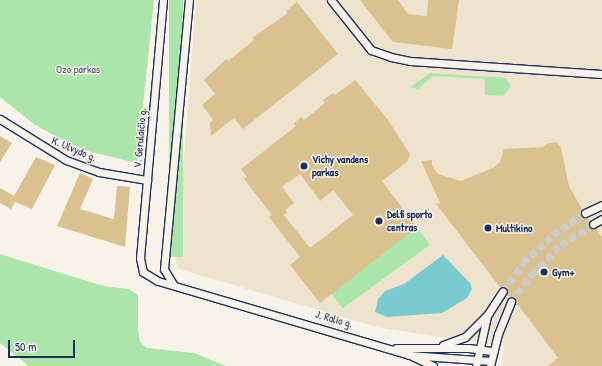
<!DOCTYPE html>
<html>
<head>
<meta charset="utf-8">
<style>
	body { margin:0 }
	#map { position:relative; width:602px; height:366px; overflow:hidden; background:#f7f3e8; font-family:"Patrick Hand",sans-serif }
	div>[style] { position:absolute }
	.built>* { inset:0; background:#eee4ce }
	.green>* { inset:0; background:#abe5aa; transform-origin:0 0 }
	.water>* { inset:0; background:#79cbd0 }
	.building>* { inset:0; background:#dac190 }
	.minor-tunnel>* { height:7px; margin-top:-3.5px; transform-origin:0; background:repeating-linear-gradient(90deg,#cbcccc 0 7px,transparent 0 10.5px) }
	.roads { filter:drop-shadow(1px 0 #1b2f5e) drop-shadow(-1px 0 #1b2f5e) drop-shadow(0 1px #1b2f5e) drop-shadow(0 -1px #1b2f5e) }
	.minor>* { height:7px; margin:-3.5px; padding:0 3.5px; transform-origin:3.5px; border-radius:3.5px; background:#f7f3e8 }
	.dots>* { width:11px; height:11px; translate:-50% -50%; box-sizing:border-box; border:2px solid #f7f3e8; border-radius:50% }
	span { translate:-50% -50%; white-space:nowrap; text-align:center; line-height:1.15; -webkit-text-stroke:3px #f7f3e8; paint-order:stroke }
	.park-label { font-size:11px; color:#38536d }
	.street-label { font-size:11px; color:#1b2f5e }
	.poi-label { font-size:11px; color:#1b2f5e; font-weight:700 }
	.left { translate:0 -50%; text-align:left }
	.scale { position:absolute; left:8px; top:340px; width:67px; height:18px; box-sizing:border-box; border:2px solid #1b2f5e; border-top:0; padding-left:5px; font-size:12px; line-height:14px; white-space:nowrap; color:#1b2f5e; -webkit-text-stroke:3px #f7f3e8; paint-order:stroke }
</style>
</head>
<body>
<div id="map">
	<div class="built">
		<i style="clip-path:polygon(196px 0,602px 0,602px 366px,502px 366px,504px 346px,380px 328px,179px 269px,176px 263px)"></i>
	</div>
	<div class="green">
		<i style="clip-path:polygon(0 0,154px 0,137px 163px,87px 151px,63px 140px,35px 125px,0 97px)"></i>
		<i style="left:169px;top:0;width:14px;height:257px"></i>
		<i style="clip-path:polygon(430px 73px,506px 78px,511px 86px,503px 96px,485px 95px,485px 79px,433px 76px,418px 89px,411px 87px)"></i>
		<i style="left:417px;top:227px;width:22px;height:108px;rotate:54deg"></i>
		<i style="clip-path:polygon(0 254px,103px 286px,129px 289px,138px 295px,138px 331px,140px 342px,147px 348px,194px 353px,226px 366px,29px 366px,0 343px)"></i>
	</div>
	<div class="water">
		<i style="clip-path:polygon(443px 255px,470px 283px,472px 289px,467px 298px,442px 313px,387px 317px,375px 312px,378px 299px,385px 291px,404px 284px)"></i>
	</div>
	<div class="building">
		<i style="clip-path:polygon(360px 0,398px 0,408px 14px,427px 16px,428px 0,459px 0,452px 49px,393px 42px)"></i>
		<i style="clip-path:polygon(297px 2px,338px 54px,243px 129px,234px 118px,211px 136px,210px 122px,213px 120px,202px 105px,215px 94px,204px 80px,226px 59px,228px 61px,254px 40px,252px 38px,288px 13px,286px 11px)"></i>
		<i style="clip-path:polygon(evenodd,355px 80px,388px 120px,410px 154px,408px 161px,382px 181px,417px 227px,320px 303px,290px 265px,300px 257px,269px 217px,272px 215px,244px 179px,247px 177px,241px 169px,296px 126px,294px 123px,301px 117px,304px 120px,325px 103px,323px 100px,333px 93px,335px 95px,355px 80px,300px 174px,320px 201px,333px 190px,353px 215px,310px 248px,284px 215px,287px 212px,285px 210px,294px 203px,282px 187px,300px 174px)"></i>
		<i style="clip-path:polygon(0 136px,12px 143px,0 162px)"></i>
		<i style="clip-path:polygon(556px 142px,561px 148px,569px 186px,582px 209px,581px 215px,588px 217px,589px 227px,596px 228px,602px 237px,602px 366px,548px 366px,558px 358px,518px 305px,515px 306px,515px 299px,506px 295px,507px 288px,500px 287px,436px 204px,440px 203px,421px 161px,432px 160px,432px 166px,438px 174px,461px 181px,493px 168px,500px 162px,504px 149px,543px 147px,548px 143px)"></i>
		<i style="clip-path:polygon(36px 157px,55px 165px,32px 209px,15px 202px,11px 209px,0 203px,0 188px,14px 196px)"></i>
		<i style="clip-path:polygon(80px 173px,93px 179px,80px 209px,114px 219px,117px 186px,130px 187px,125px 247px,57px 226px)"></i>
	</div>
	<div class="minor-tunnel">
		<i style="left:503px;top:291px;width:34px;rotate:-54deg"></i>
		<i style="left:523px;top:263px;width:41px;rotate:-43deg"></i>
		<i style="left:553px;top:235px;width:39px;rotate:-35deg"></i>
		<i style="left:511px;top:302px;width:35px;rotate:-53deg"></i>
		<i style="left:532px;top:274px;width:41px;rotate:-45deg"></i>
		<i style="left:561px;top:245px;width:38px;rotate:-33deg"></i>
	</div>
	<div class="roads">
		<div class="minor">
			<i style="left:163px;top:0;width:259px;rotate:95.1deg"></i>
			<i style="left:140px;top:258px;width:14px;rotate:78deg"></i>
			<i style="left:143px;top:272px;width:17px;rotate:31deg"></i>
			<i style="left:158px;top:281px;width:262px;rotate:16.4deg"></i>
			<i style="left:409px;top:355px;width:82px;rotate:4.2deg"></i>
			<i style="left:331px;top:0;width:64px;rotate:51.3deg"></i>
			<i style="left:371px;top:50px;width:21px;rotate:19deg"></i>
			<i style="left:391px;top:57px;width:19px;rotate:12deg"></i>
			<i style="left:410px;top:61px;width:192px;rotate:3.9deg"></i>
			<i style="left:0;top:119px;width:78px;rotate:31.8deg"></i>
			<i style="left:66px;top:160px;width:35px;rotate:20deg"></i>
			<i style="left:99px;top:172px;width:49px;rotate:9.5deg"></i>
			<i style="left:585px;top:213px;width:19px;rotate:-25deg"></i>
			<i style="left:593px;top:224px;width:10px;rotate:-29deg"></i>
			<i style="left:173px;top:284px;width:17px;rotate:-121deg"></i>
			<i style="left:164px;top:269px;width:270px;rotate:-84.7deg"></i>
			<i style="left:443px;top:345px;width:23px;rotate:-20deg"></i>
			<i style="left:465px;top:337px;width:33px;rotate:-45deg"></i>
			<i style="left:488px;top:314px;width:27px;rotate:-57deg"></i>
			<i style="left:396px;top:348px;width:72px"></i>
			<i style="left:468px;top:348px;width:26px;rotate:7deg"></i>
			<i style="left:412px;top:356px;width:23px;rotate:25deg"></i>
			<i style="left:476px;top:366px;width:51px;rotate:-77.6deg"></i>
			<i style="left:490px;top:366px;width:33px;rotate:-76deg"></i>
			<i style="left:498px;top:334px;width:35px;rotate:-68deg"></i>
		</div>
	</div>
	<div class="dots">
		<i style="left:304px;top:166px;background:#1b2f5e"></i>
		<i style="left:379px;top:221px;background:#1b2f5e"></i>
		<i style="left:488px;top:228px;background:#1b2f5e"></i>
		<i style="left:544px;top:272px;background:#1b2f5e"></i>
	</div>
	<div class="park-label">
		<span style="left:78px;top:69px">Ozo parkas</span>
	</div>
	<div class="street-label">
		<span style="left:140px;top:138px;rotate:-85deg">V. Gerulaičio g.</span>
		<span style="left:74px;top:149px;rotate:23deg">K. Ulvydo g.</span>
		<span style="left:334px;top:319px;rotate:16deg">J. Ralio g.</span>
	</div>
	<div class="poi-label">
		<span class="left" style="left:312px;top:166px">Vichy vandens<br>parkas</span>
		<span class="left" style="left:387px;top:221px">Delfi sporto<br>centras</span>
		<span class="left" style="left:496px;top:228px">Multikino</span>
		<span class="left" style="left:552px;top:272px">Gym+</span>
	</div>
	<div class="scale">50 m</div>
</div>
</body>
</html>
